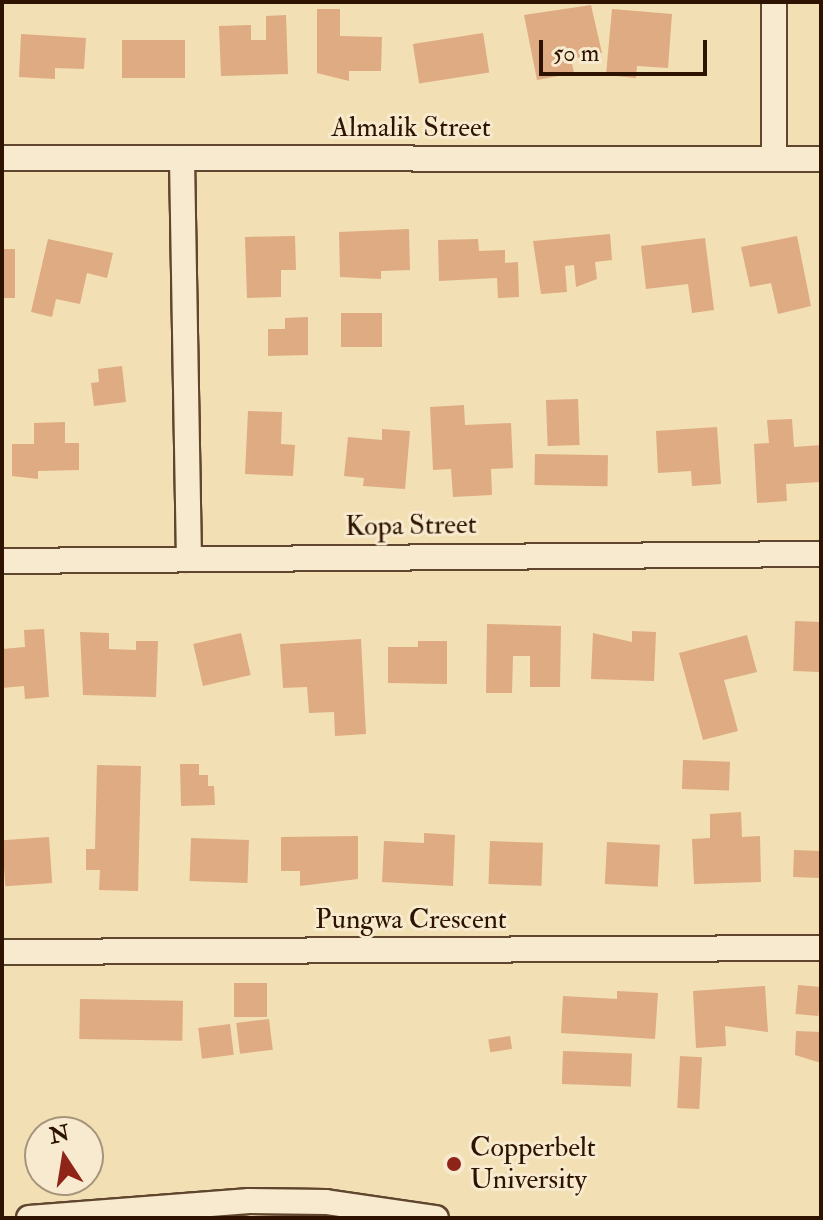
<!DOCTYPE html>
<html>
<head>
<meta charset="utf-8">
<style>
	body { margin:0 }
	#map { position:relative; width:823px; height:1220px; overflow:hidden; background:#f2dfb3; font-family:"IM FELL Double Pica",serif }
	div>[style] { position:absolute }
	.building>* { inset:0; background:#dfab82; transform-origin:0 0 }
	.roads { filter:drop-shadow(2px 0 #60462e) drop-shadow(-2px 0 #60462e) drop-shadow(0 2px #60462e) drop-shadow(0 -2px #60462e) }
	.minor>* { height:24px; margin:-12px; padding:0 12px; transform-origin:12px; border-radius:12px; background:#f7eace }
	.dots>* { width:22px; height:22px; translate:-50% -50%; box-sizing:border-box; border:4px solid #f7eace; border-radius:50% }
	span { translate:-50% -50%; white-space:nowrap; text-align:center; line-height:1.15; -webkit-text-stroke:6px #f7eace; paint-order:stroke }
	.street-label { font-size:28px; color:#2f1301 }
	.poi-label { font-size:28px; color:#2f1301 }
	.left { translate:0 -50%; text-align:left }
	.frame { position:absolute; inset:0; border:4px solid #2f1301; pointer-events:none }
	.north { position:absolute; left:24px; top:1116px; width:80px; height:80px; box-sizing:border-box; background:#f7eace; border:2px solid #a7947c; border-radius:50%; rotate:348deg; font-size:22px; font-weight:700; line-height:32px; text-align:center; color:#2f1301 }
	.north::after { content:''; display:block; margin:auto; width:28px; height:36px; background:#8f2418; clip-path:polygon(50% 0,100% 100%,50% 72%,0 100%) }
	.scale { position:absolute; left:539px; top:40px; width:168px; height:36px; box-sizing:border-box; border:4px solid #2f1301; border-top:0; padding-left:10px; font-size:24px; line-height:28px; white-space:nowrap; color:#2f1301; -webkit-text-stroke:6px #f7eace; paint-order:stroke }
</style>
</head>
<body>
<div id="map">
	<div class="building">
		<i style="clip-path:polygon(591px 5px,602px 53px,571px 59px,574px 73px,537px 80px,524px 15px)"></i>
		<i style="clip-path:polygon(317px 9px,340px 9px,340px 36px,382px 37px,381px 71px,349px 71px,349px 81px,317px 73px)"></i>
		<i style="clip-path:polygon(612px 9px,672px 14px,668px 68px,637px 66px,636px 78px,606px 75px)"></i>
		<i style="clip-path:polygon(286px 15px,288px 74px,221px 76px,219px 26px,251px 25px,251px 40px,266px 40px,266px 16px)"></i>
		<i style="left:483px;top:33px;width:40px;height:71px;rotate:81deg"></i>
		<i style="clip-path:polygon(21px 34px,86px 38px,84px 69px,55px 68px,55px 79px,19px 77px)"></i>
		<i style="left:185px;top:40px;width:38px;height:63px;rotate:90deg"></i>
		<i style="clip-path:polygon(409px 229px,410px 270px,381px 271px,381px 279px,340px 277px,339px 232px)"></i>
		<i style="clip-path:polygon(610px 234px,612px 260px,595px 262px,597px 279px,576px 287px,574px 265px,565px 266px,567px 292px,541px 294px,533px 241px)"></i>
		<i style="clip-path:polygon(295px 236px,296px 270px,281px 270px,281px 297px,247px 298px,245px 237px)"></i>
		<i style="clip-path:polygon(797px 236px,811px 306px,778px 314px,771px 283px,750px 287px,741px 247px)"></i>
		<i style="clip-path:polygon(705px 238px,714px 310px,692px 313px,688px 284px,646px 289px,641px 246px)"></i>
		<i style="clip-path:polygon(48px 239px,113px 253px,107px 278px,87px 273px,80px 304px,56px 299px,52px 317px,31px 312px)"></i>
		<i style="clip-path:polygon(478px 239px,479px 251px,505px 250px,505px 263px,518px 262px,519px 297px,498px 298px,497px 278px,439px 281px,438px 240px)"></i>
		<i style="left:2px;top:249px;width:13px;height:49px"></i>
		<i style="left:341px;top:313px;width:41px;height:34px"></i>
		<i style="clip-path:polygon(308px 317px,308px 355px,268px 356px,268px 329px,285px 329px,285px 318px)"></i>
		<i style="clip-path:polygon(122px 366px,126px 402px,94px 406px,91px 383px,99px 382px,98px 369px)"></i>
		<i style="left:578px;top:399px;width:46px;height:32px;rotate:88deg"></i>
		<i style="clip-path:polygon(464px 405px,465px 425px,511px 423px,513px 468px,491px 469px,492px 495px,453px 497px,451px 469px,433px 470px,430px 407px)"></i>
		<i style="clip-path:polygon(248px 411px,282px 412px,281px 444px,295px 445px,293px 476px,245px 474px)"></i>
		<i style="clip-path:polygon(792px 419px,794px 447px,821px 445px,821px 482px,786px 484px,787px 501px,757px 503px,754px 444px,769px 443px,767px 420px)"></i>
		<i style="clip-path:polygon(65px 422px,65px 443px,79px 443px,79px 470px,38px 471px,38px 479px,12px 476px,12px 444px,34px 444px,34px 423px)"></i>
		<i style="clip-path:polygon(717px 427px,721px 484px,692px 486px,691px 471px,658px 473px,656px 431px)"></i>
		<i style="clip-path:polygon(382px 429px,410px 431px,405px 489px,363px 486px,364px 478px,344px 476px,348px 437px,382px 440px)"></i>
		<i style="left:535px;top:454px;width:73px;height:31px;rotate:1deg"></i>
		<i style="left:795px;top:621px;width:26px;height:50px;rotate:2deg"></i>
		<i style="clip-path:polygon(487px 624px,561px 626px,560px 687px,530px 687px,530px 656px,513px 656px,512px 693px,486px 693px)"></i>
		<i style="clip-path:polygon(44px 629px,49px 697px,25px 699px,24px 686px,2px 688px,2px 649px,25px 647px,24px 630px)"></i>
		<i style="clip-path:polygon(632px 631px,656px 632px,654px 681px,591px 679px,593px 633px,632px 642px)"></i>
		<i style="clip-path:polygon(80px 632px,109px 633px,109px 649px,136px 650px,136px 641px,158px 641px,156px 697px,83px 695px)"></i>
		<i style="left:241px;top:633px;width:43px;height:49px;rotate:77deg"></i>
		<i style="clip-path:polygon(747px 635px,757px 672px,724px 680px,738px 731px,703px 740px,679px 653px)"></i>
		<i style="clip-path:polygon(361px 639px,366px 734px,335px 736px,334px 712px,309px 713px,307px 687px,283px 688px,280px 644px)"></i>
		<i style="clip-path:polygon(418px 641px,447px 641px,447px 684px,388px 683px,388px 647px,418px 647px)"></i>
		<i style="left:683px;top:760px;width:47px;height:29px;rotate:2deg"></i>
		<i style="clip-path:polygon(180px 764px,199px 764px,199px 775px,208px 775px,208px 786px,214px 786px,215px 805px,181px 806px)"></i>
		<i style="clip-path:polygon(97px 765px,141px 766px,138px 891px,99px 890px,100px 870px,86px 870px,86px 849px,95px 849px)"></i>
		<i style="clip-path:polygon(741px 812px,742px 837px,760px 836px,761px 882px,694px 884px,692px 839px,710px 838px,710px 814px)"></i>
		<i style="clip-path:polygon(424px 833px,455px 835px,453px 886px,382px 882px,384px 841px,424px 843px)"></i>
		<i style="clip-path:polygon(358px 836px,358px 879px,300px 886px,300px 871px,281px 871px,281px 837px)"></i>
		<i style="left:49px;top:837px;width:46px;height:47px;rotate:86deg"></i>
		<i style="left:191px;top:838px;width:58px;height:43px;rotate:2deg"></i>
		<i style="left:490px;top:841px;width:53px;height:43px;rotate:2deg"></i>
		<i style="left:607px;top:842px;width:53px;height:42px;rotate:3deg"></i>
		<i style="left:794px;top:850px;width:27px;height:27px;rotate:2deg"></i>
		<i style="left:234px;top:983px;width:33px;height:34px"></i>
		<i style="left:798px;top:985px;width:23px;height:29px;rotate:5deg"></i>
		<i style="clip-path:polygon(765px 986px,768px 1032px,725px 1026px,726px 1046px,696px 1048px,693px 991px)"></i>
		<i style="clip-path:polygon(617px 991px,658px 993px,655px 1039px,561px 1033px,563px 996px,617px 999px)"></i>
		<i style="left:80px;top:999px;width:103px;height:40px;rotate:1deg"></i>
		<i style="left:269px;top:1019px;width:31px;height:33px;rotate:83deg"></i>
		<i style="left:230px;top:1024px;width:31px;height:32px;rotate:83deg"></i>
		<i style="clip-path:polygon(796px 1031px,821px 1032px,821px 1063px,795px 1055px)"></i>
		<i style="left:510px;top:1036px;width:13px;height:22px;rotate:81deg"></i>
		<i style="left:563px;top:1051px;width:69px;height:33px;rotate:2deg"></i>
		<i style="left:680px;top:1056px;width:22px;height:52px;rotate:3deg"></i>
	</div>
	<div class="roads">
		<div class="minor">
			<i style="left:774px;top:2px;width:156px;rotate:90deg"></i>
			<i style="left:2px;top:158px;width:819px;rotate:0.07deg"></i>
			<i style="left:182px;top:159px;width:400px;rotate:89deg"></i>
			<i style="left:2px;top:561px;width:819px;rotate:-0.49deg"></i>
			<i style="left:2px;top:952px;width:819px;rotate:-0.28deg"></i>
			<i style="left:29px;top:1218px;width:221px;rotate:-4.4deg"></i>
			<i style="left:249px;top:1201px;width:77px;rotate:0.7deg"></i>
			<i style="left:326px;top:1202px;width:111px;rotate:8.3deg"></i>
		</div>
	</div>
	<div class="dots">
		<i style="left:454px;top:1164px;background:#8f2418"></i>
	</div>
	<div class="street-label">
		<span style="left:411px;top:128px">Almalik Street</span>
		<span style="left:411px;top:526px;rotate:-1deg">Kopa Street</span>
		<span style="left:411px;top:920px">Pungwa Crescent</span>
	</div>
	<div class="poi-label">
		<span class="left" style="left:470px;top:1164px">Copperbelt<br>University</span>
	</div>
	<div class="frame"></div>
	<div class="north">N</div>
	<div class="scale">50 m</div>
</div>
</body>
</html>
